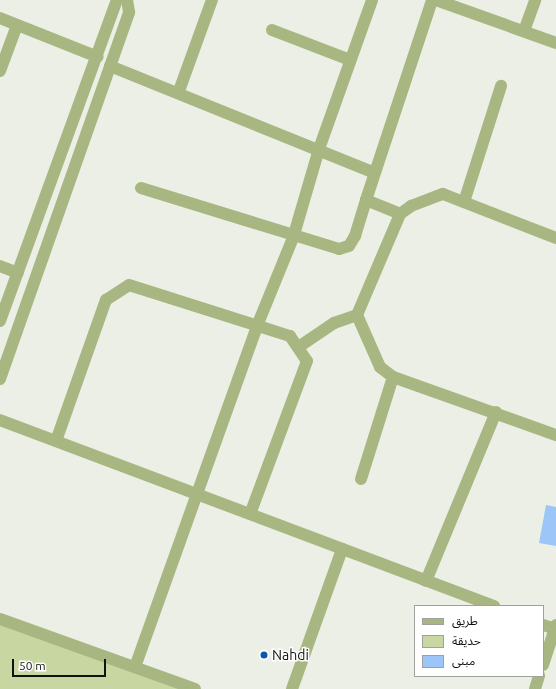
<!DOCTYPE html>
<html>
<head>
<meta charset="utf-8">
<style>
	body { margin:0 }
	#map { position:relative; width:556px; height:689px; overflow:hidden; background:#ecefe5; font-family:Ubuntu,"Noto Sans Arabic",sans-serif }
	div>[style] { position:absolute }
	.green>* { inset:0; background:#c8d7a2 }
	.building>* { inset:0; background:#9cc5f8 }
	.minor>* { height:12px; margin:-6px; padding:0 6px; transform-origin:6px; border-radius:6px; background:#a8b781 }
	.dots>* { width:11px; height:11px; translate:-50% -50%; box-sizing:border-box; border:2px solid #fff; border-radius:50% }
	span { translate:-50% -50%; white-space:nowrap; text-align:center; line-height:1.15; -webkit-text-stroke:3px #fff; paint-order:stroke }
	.poi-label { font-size:14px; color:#10110e }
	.left { translate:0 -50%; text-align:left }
	.legend { position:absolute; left:414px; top:605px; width:130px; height:72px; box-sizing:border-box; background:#fff; border:1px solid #9fa09f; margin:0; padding:5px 7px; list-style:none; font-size:12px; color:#10110e }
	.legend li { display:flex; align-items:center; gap:8px; height:20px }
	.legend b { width:20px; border:1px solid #9fa09f }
	.scale { position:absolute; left:12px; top:659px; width:94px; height:18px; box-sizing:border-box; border:2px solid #10110e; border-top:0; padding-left:5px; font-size:12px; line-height:14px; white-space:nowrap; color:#10110e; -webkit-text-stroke:3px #fff; paint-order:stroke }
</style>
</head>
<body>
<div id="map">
	<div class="green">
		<i style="clip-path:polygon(0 623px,179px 689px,0 689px)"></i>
	</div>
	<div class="building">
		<i style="clip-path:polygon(546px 505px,556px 507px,556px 546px,539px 543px)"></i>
	</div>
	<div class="minor">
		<i style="left:436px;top:0;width:127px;rotate:19.7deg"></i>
		<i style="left:0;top:18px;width:105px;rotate:21.7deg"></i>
		<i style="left:272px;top:30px;width:84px;rotate:21deg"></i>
		<i style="left:524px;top:31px;width:33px;rotate:-70deg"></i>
		<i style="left:110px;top:66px;width:284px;rotate:22deg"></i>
		<i style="left:0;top:71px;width:49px;rotate:-69.7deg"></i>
		<i style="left:179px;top:91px;width:97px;rotate:-70.1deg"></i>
		<i style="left:141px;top:188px;width:207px;rotate:17.1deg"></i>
		<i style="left:339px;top:249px;width:10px;rotate:-17deg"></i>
		<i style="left:349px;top:246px;width:12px;rotate:-59deg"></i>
		<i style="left:355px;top:236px;width:38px;rotate:-73deg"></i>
		<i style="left:366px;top:200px;width:37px;rotate:22deg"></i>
		<i style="left:366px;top:200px;width:211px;rotate:-71.7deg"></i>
		<i style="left:464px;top:202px;width:122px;rotate:-72.3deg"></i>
		<i style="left:0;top:266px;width:19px;rotate:21deg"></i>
		<i style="left:357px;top:315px;width:57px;rotate:66.1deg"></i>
		<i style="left:380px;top:367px;width:16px;rotate:38deg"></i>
		<i style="left:393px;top:377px;width:173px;rotate:19.6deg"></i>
		<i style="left:0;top:321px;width:342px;rotate:-70deg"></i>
		<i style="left:300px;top:346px;width:41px;rotate:-34.1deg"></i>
		<i style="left:334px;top:323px;width:24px;rotate:-19deg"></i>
		<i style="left:357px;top:315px;width:110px;rotate:-66.9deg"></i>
		<i style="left:400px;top:214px;width:14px;rotate:-36deg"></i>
		<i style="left:411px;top:206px;width:34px;rotate:-21deg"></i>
		<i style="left:443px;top:194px;width:121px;rotate:21.3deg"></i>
		<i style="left:0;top:379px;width:389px;rotate:-70.6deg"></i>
		<i style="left:129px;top:12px;width:12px;rotate:-99deg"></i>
		<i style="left:0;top:420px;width:528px;rotate:20.63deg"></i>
		<i style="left:56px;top:441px;width:150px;rotate:-70.5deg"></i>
		<i style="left:106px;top:300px;width:27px;rotate:-33deg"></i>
		<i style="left:129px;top:285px;width:169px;rotate:17.6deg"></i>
		<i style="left:290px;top:336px;width:30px;rotate:56deg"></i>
		<i style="left:307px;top:361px;width:163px;rotate:110.4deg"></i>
		<i style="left:361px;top:479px;width:107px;rotate:-72.6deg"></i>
		<i style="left:426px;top:581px;width:183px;rotate:-67.5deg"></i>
		<i style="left:0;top:619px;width:207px;rotate:19.7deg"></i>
		<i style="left:543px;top:625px;width:14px;rotate:17deg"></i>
		<i style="left:543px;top:665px;width:42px;rotate:-72deg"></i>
		<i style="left:135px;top:667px;width:362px;rotate:-70.3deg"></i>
		<i style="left:257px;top:326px;width:95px;rotate:-67.8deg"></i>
		<i style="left:293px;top:238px;width:93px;rotate:-73.7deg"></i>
		<i style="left:319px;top:149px;width:158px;rotate:-70.4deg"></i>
		<i style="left:292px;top:689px;width:149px;rotate:-70.3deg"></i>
		<i style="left:535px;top:689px;width:14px;rotate:-73deg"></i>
	</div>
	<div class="dots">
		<i style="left:264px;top:655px;background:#0d59a8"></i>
	</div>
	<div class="poi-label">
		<span class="left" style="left:272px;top:655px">Nahdi</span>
	</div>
	<ul class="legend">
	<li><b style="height:5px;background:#a8b781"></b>طريق</li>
	<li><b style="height:11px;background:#c8d7a2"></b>حديقة</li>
	<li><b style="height:11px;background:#9cc5f8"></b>مبنى</li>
	</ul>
	<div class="scale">50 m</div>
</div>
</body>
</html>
